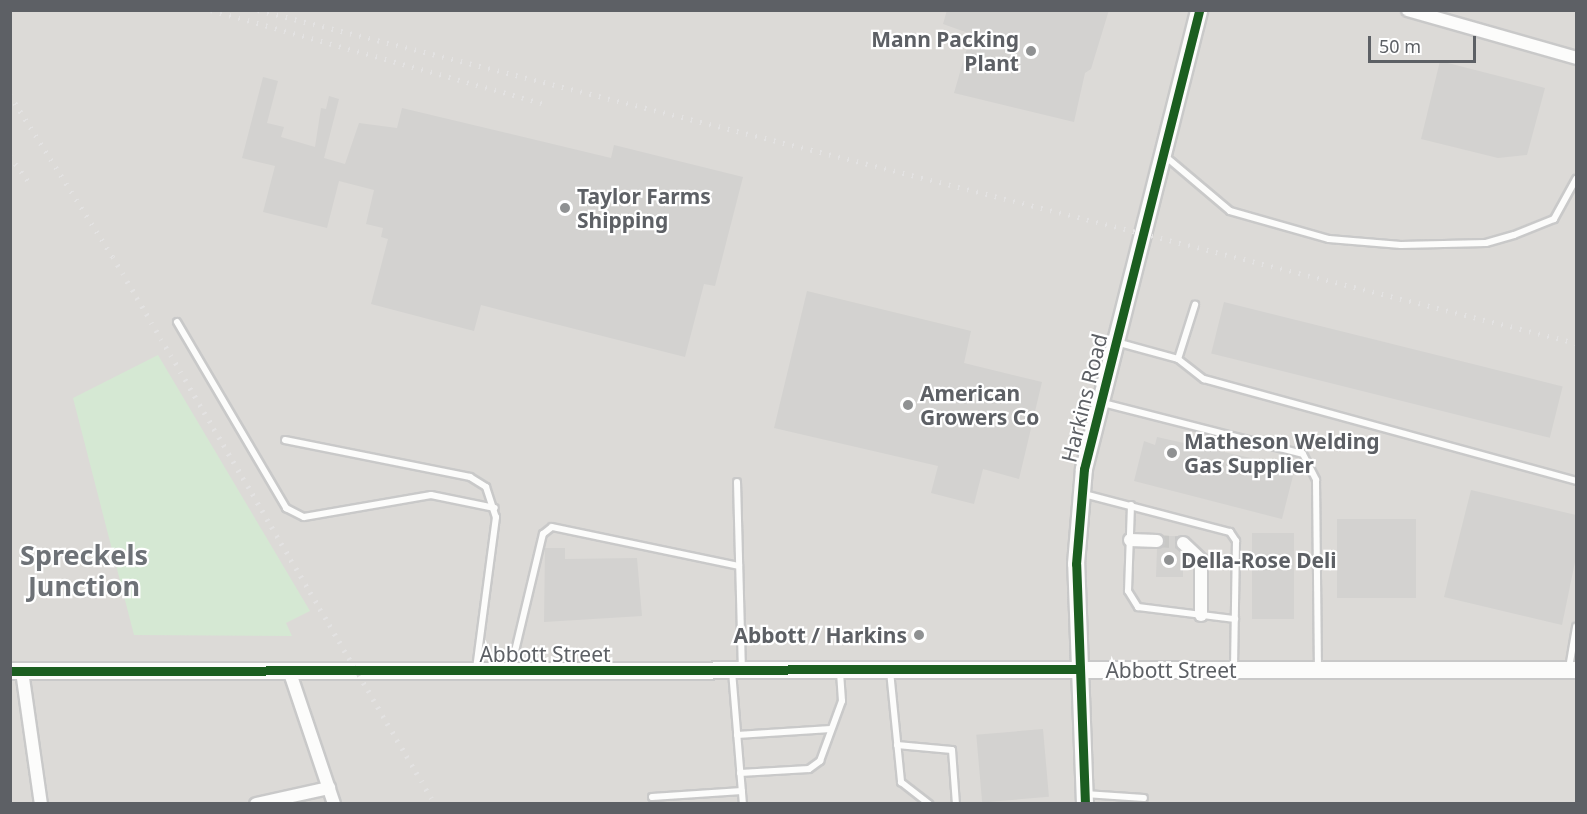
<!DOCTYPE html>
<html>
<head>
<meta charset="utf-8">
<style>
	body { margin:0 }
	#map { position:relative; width:1587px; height:814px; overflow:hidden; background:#ecebe7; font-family:"Noto Sans",sans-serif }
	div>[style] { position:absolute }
	.industrial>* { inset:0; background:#dcdad7; transform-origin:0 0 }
	.green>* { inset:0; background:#d5e8d3 }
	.building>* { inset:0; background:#d3d2d0; transform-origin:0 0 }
	.street-tunnel>* { height:12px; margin-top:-6px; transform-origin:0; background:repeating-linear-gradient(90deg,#c8c8c6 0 12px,transparent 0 18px) }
	.roads { filter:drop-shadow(2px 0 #c9c9c9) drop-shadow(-2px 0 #c9c9c9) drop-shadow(0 2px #c9c9c9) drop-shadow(0 -2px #c9c9c9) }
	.lane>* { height:6px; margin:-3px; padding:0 3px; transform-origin:3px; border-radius:3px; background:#fcfcfb }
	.street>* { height:12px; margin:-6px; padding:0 6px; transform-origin:6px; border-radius:6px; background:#fcfcfb }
	.secondary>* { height:16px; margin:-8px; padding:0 8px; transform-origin:8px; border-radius:8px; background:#fcfcfb }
	.rail>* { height:4.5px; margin-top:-2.25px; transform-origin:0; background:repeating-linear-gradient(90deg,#e3e2e2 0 1.5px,transparent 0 9.5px) }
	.cycleway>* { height:9px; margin:-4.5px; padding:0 4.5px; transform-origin:4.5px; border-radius:4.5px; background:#1b5e20 }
	.dots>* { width:16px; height:16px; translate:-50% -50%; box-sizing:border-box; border:3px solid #fff; border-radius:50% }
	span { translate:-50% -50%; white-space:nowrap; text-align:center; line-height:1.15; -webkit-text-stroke:4.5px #fff; paint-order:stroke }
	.poi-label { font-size:21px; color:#5d6065; font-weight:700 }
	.right { translate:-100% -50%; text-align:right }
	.left { translate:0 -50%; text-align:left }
	.street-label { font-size:21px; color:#5d6065 }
	.district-label { font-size:27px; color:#6e7277; font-weight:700 }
	.frame { position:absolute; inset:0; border:12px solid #5d6065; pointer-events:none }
	.scale { position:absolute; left:1368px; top:36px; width:108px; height:27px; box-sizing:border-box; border:3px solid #5d6065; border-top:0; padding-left:8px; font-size:18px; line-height:21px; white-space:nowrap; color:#5d6065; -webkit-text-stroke:4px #fff; paint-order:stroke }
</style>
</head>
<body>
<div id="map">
	<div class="industrial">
		<i style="left:11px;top:11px;width:1565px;height:792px"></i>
	</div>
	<div class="green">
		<i style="clip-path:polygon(158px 355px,310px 611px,286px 623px,292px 636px,134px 635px,73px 398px)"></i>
	</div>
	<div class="building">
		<i style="clip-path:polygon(947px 10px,1109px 10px,1091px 69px,1085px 73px,1074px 122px,954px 93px,971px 34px,943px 24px)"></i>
		<i style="clip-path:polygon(1440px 61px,1545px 88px,1527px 155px,1498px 158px,1421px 139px)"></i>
		<i style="clip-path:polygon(263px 77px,278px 81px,267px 123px,284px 127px,281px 137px,315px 147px,321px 108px,326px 109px,329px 96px,339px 99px,324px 158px,345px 164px,359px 123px,397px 128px,402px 108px,611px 158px,614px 145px,743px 177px,715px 286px,704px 284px,685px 357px,481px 305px,474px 331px,371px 304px,388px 239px,381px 237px,383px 228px,366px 224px,374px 190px,339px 181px,327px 228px,263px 212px,275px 166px,242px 158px)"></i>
		<i style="clip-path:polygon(807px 291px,971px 331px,964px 363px,1042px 382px,1019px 479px,983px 469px,974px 504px,931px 493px,938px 466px,774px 428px)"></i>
		<i style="left:1224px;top:302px;width:349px;height:53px;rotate:14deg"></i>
		<i style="clip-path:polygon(1157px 437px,1295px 468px,1282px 519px,1134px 481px,1144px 441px,1155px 445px)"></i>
		<i style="clip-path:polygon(1471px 490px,1576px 515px,1576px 557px,1562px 625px,1444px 597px)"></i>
		<i style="left:1337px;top:519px;width:79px;height:79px"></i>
		<i style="left:1294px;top:533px;width:86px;height:42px;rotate:90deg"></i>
		<i style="clip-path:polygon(1163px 536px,1179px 536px,1175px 545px,1183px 554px,1183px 577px,1156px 577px,1157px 549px,1164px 545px)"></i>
		<i style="clip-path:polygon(545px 548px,565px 548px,565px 559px,637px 558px,642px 616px,544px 622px)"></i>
		<i style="left:1043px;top:729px;width:68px;height:67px;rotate:85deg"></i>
	</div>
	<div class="street-tunnel">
		<i style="left:1157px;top:541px;width:26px;rotate:4deg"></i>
	</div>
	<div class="roads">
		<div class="lane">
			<i style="left:1165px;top:156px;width:85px;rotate:40.2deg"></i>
			<i style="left:1230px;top:211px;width:103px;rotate:15.8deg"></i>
			<i style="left:1329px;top:239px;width:72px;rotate:4.8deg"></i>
			<i style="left:1401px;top:245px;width:85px;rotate:-1.3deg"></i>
			<i style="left:1486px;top:243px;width:29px;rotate:-16deg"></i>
			<i style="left:1514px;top:235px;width:43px;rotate:-21.8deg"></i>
			<i style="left:1554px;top:219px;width:46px;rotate:-61.2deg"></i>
			<i style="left:177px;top:322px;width:216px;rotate:59.6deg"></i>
			<i style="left:286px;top:508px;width:20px;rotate:27deg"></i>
			<i style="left:304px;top:517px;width:129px;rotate:-9.8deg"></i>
			<i style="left:431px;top:495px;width:65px;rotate:11.5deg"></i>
			<i style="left:1116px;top:342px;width:64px;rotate:15.3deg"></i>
			<i style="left:1178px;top:359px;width:57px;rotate:-72.5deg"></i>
			<i style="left:1178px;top:359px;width:33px;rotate:38deg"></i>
			<i style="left:1204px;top:379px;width:386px;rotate:15.3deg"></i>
			<i style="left:1103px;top:403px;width:206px;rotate:14.3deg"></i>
			<i style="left:1303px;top:454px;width:29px;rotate:63deg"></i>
			<i style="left:1316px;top:480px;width:189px;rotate:89.4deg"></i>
			<i style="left:285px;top:440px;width:189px;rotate:11.3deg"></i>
			<i style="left:470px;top:477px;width:19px;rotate:32deg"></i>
			<i style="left:486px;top:487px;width:32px;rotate:72deg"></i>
			<i style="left:496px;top:517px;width:152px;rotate:97.5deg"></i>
			<i style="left:737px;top:482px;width:188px;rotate:88.5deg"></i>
			<i style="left:1084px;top:494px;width:151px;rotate:14.6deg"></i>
			<i style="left:1230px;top:532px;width:11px;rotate:56deg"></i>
			<i style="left:1236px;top:541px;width:128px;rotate:90.9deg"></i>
			<i style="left:1131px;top:505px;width:86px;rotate:92deg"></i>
			<i style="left:1128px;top:591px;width:19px;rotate:58deg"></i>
			<i style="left:1138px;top:607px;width:98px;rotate:7.1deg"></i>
			<i style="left:511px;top:668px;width:138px;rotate:-76.6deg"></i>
			<i style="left:543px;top:534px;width:11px;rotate:-38deg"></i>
			<i style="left:552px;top:527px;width:191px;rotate:11.8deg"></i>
			<i style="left:1569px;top:668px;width:42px;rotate:-80.3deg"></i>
			<i style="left:732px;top:671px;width:133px;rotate:85.3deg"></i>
			<i style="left:890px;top:671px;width:112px;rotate:84.3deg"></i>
			<i style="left:901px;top:782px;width:36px;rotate:38deg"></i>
			<i style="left:737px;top:735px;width:94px;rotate:-3.7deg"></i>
			<i style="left:897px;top:745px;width:55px;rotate:5.2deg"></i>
			<i style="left:952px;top:750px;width:54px;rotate:85.8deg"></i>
			<i style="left:740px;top:773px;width:69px;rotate:-3.3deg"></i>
			<i style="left:809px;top:769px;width:14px;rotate:-36deg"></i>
			<i style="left:820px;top:761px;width:64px;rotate:-69.9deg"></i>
			<i style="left:842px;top:701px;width:30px;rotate:-94deg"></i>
			<i style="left:1085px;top:794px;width:59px;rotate:3.9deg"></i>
			<i style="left:652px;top:797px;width:90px;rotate:-3.8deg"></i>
		</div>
		<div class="street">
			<i style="left:1408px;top:10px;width:175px;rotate:15.9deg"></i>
			<i style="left:1130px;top:540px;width:27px;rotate:2deg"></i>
			<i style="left:1183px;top:543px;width:25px;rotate:43deg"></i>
			<i style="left:1201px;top:560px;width:55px;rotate:90deg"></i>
			<i style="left:22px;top:671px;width:134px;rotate:81.9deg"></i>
			<i style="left:290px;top:673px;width:138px;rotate:71.4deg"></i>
			<i style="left:256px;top:804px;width:75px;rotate:-12.4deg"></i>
		</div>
		<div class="secondary">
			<i style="left:10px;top:671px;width:1566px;rotate:-0.04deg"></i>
			<i style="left:1085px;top:804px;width:240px;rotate:-92.1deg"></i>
			<i style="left:1076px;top:564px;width:95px;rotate:-85.2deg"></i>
			<i style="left:1084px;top:469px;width:473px;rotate:-75.9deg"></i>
		</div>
	</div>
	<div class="rail">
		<i style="left:211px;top:10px;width:344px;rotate:15.7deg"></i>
		<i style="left:258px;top:10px;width:1359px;rotate:14.18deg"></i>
		<i style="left:10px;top:95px;width:192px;rotate:57.6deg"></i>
		<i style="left:113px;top:257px;width:635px;rotate:59.52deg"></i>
		<i style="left:10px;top:156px;width:31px;rotate:54deg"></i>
	</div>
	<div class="cycleway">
		<i style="left:10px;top:671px;width:1070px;rotate:-0.11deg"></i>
		<i style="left:1085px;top:804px;width:240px;rotate:-92.1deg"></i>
		<i style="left:1076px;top:564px;width:95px;rotate:-85.2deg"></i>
		<i style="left:1084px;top:469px;width:473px;rotate:-75.9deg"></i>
	</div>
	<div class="dots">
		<i style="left:1031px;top:51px;background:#8f9192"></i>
		<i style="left:565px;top:208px;background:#8f9192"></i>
		<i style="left:908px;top:405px;background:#8f9192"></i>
		<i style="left:1172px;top:453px;background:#8f9192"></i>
		<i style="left:1169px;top:560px;background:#8f9192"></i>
		<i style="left:919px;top:635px;background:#8f9192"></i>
	</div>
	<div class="poi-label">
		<span class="right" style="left:1019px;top:51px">Mann Packing<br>Plant</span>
		<span class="left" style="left:577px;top:208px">Taylor Farms<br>Shipping</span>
		<span class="left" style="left:920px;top:405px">American<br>Growers Co</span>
		<span class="left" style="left:1184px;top:453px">Matheson Welding<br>Gas Supplier</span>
		<span class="left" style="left:1181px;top:560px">Della-Rose Deli</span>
		<span class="right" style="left:907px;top:635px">Abbott / Harkins</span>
	</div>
	<div class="street-label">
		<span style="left:1084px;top:398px;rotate:-76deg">Harkins Road</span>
		<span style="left:545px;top:654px">Abbott Street</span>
		<span style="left:1171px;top:670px">Abbott Street</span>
	</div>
	<div class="district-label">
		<span style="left:84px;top:570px">Spreckels<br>Junction</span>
	</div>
	<div class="frame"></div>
	<div class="scale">50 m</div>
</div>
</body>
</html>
